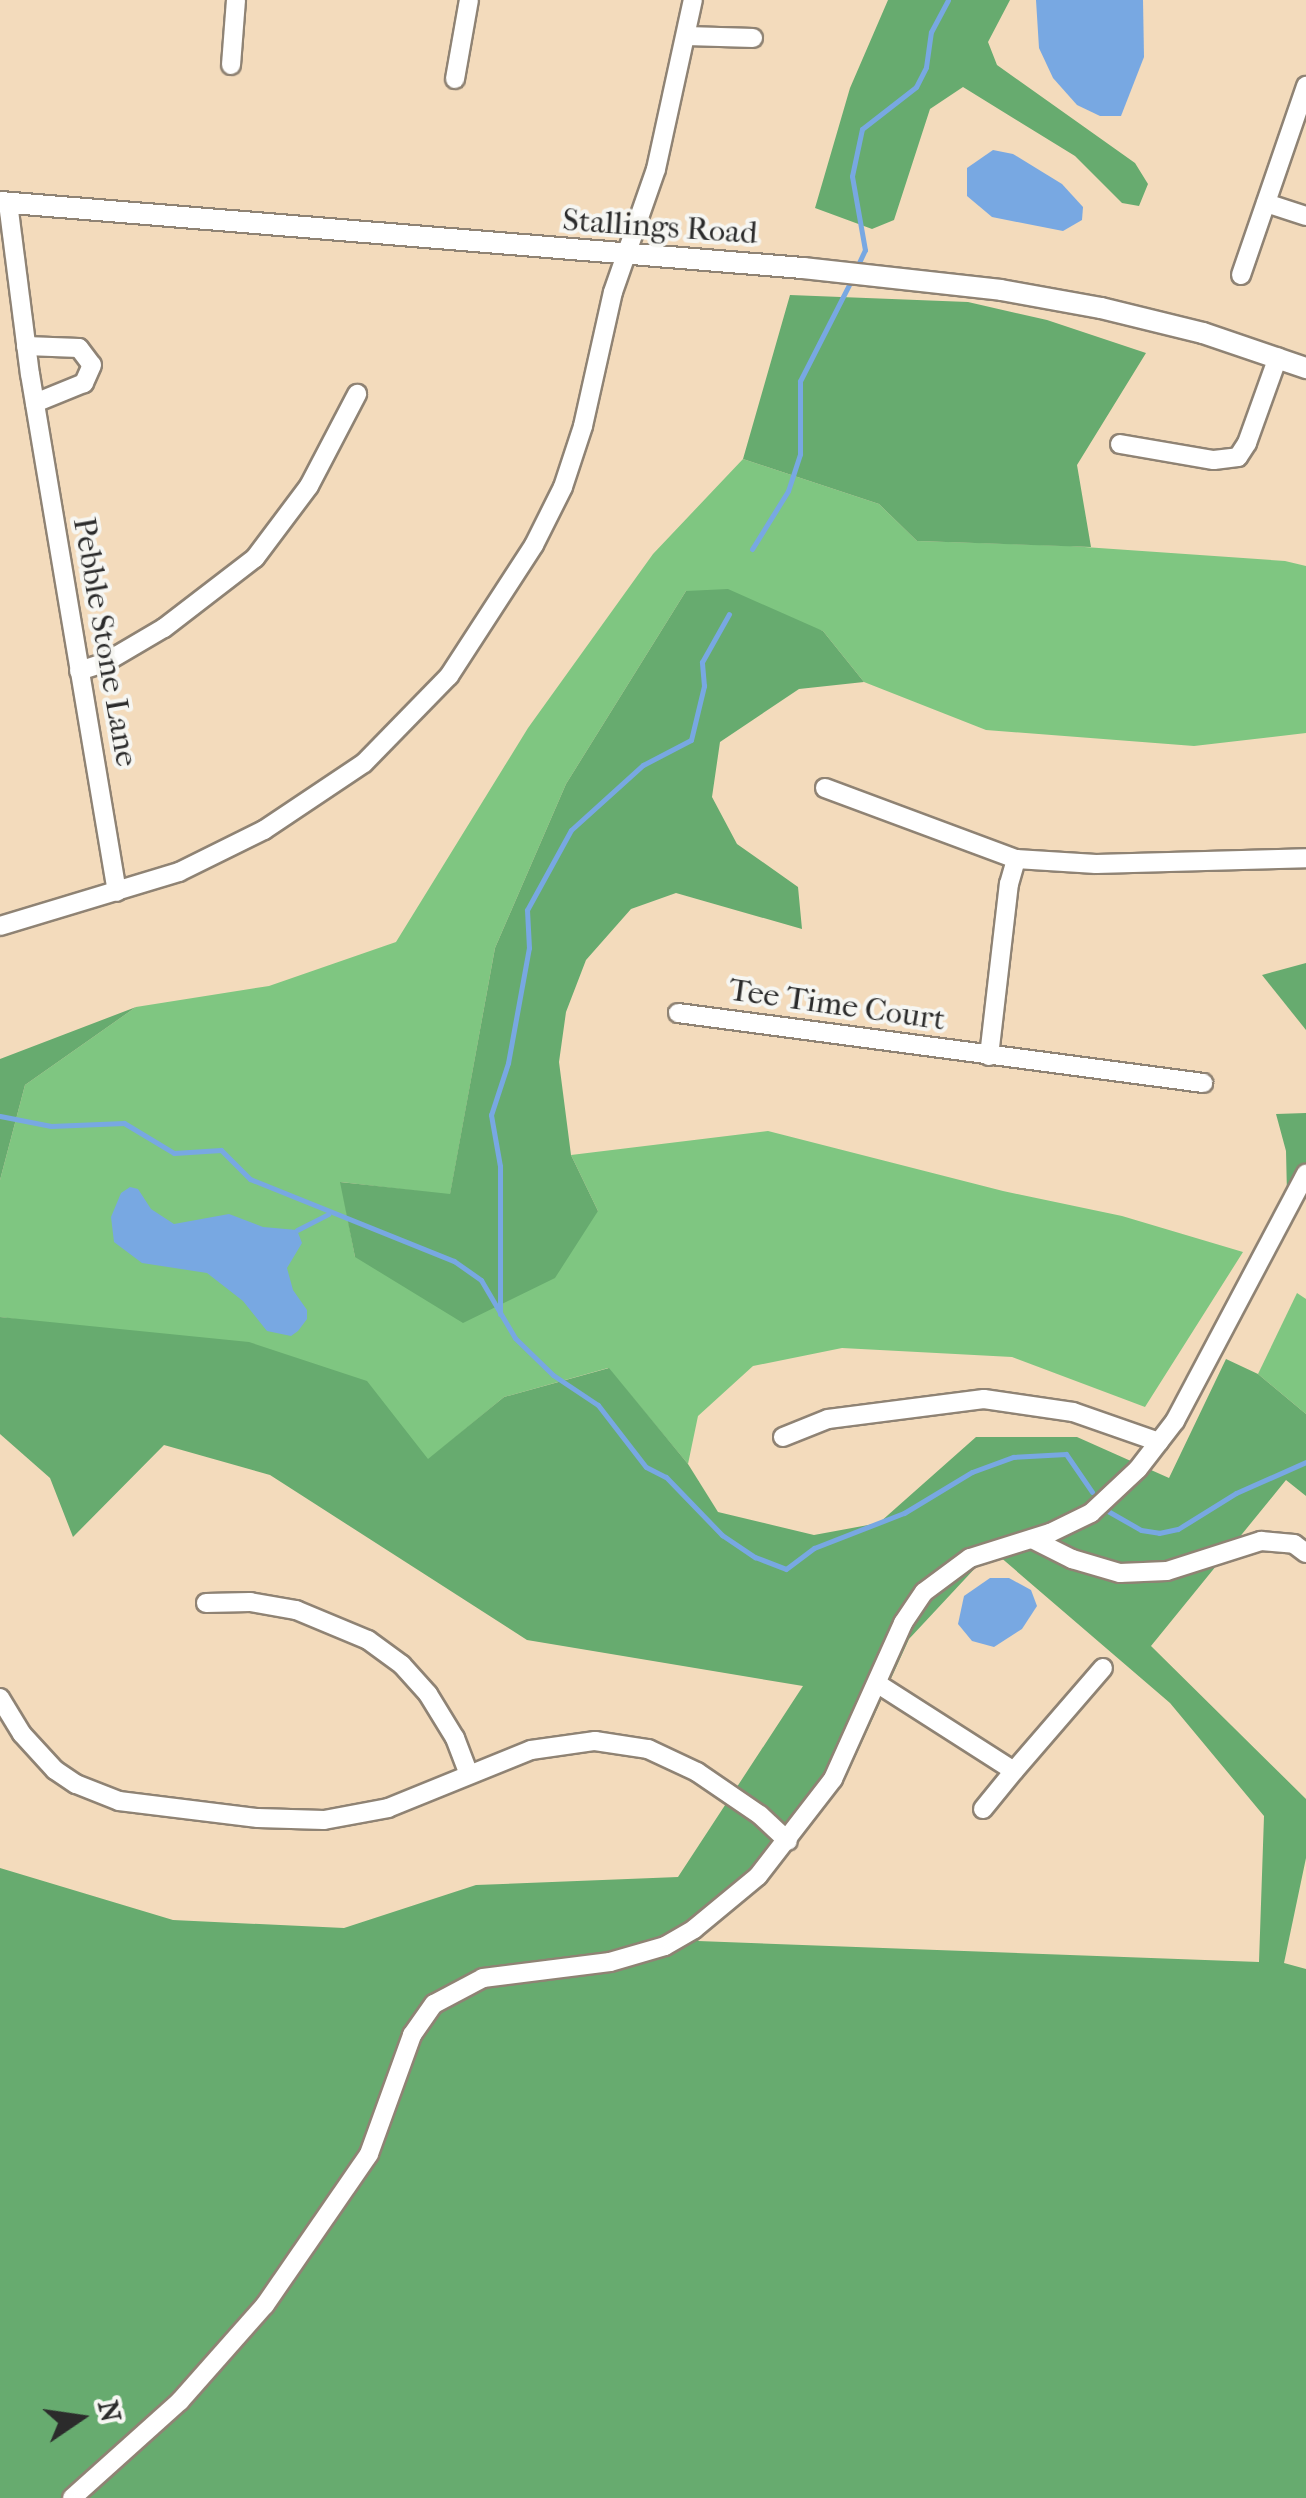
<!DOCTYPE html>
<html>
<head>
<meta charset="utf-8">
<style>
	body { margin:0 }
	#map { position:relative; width:1306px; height:2498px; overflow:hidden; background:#f3dbbc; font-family:"IM FELL French Canon",serif }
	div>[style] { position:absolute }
	.green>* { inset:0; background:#7fc681 }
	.forest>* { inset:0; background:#67ab6f }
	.water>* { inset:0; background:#78a8e2 }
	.stream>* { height:5px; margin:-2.5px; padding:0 2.5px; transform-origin:2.5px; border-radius:2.5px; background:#78a8e2 }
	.roads { filter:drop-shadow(2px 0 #8f8374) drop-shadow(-2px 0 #8f8374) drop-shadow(0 2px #8f8374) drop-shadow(0 -2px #8f8374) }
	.minor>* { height:18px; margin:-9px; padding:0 9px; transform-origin:9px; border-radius:9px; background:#fff }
	.tertiary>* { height:20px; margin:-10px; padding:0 10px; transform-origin:10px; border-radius:10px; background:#fff }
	span { translate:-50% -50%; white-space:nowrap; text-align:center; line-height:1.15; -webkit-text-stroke:8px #f6f6f2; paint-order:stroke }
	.street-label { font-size:32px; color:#2b2b2b }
	.north { position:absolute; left:30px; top:2368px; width:100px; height:100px; -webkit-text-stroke:8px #f6f6f2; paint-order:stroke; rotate:77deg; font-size:28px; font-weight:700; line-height:40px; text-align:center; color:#2b2b2b }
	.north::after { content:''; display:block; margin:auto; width:35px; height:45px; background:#2b2b2b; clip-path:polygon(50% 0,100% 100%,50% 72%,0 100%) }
</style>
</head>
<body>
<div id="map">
	<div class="green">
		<i style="clip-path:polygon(743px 459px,879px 504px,917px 541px,1070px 546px,1285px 561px,1306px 566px,1306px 733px,1194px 746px,986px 730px,864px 682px,823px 631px,686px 591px,566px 784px,495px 948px,450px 1195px,341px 1182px,355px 1257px,598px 1211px,571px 1155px,768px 1131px,1003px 1191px,1122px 1216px,1243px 1252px,1145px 1407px,1012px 1357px,842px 1348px,753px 1366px,698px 1416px,688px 1464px,608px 1368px,504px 1397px,428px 1460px,74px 1327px,0 1317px,0 1180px,25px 1085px,136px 1007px,269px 986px,396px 942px,528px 728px,653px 554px)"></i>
		<i style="clip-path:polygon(1297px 1293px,1306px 1299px,1306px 1414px,1258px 1374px)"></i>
	</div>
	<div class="forest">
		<i style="clip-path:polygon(888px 0,1010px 0,988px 42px,997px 65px,1135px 163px,1148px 184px,1139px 206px,1122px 203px,1075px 156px,963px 87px,930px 109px,894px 220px,872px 229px,815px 208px,850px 88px)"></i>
		<i style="clip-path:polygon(790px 295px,968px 302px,1047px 320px,1146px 353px,1077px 465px,1091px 547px,917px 541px,879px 504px,743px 459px)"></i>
		<i style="clip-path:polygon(728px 589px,823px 631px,864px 682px,799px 689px,720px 742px,712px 797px,737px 844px,798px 887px,802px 929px,676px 893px,631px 909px,586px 960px,566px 1012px,559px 1062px,571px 1155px,598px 1211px,555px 1278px,463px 1323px,355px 1257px,340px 1182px,450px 1194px,495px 948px,566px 784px,686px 591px)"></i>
		<i style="clip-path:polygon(1306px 963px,1306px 1030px,1262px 975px)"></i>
		<i style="clip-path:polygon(136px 1007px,25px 1085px,0 1180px,0 1059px)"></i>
		<i style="clip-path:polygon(1306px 1113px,1306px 1198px,1287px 1194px,1286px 1151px,1276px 1114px)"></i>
		<i style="clip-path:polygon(evenodd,0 1317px,249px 1342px,367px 1381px,428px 1459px,504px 1397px,609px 1368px,688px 1464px,718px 1512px,814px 1535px,879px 1523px,976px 1437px,1077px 1437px,1169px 1478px,1226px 1359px,1258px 1374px,1306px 1414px,1306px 1496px,1286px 1480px,1151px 1646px,1306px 1799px,1306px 1858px,1284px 1963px,1306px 1969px,1306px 2498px,0 2498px,0 1868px,173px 1920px,344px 1928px,476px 1885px,678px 1877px,803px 1686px,527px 1640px,270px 1475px,164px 1445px,73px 1537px,50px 1478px,0 1434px,0 1317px,992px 1550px,1170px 1703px,1264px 1816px,1259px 1962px,698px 1941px,847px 1775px,909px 1639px,992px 1550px)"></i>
	</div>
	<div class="water">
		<i style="clip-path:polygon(1036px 0,1143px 0,1144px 57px,1121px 116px,1100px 116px,1077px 105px,1053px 78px,1039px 48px)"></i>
		<i style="clip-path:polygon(993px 150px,1013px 154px,1062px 184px,1083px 207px,1082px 220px,1063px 231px,992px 217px,967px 196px,967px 168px)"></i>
		<i style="clip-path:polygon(130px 1187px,138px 1189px,151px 1209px,174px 1224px,229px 1214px,263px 1227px,297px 1230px,302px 1243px,287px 1268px,293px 1290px,307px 1310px,307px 1319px,298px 1331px,291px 1336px,267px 1331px,243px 1301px,207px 1273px,142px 1263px,114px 1242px,111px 1217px,121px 1193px)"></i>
		<i style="clip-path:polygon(990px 1578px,1009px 1578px,1031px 1590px,1037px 1606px,1022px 1629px,994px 1647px,972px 1641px,958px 1624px,964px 1596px)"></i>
	</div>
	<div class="stream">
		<i style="left:856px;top:269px;width:21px;rotate:-65deg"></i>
		<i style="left:865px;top:250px;width:75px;rotate:-100deg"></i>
		<i style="left:852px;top:176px;width:48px;rotate:-78deg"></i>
		<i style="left:862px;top:129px;width:68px;rotate:-37.9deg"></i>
		<i style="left:916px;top:87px;width:22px;rotate:-63deg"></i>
		<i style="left:926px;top:67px;width:35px;rotate:-82deg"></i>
		<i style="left:931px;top:32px;width:36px;rotate:-62deg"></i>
		<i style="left:752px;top:549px;width:68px;rotate:-58.2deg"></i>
		<i style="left:788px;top:491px;width:39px;rotate:-72deg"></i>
		<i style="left:800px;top:454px;width:73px;rotate:-90deg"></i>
		<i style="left:800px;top:381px;width:114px;rotate:-63deg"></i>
		<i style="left:0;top:1116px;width:52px;rotate:11.1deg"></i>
		<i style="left:51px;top:1126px;width:73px;rotate:-2.4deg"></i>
		<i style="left:124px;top:1123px;width:58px;rotate:31deg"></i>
		<i style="left:174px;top:1153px;width:47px;rotate:-3.7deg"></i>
		<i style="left:221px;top:1150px;width:41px;rotate:45deg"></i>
		<i style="left:250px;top:1179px;width:220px;rotate:21.9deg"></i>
		<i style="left:454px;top:1261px;width:33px;rotate:35deg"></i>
		<i style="left:481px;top:1280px;width:67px;rotate:59.6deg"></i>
		<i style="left:515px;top:1338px;width:53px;rotate:44.2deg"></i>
		<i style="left:553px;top:1375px;width:54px;rotate:33.7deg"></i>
		<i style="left:598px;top:1405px;width:78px;rotate:52.3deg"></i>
		<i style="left:646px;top:1467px;width:22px;rotate:27deg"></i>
		<i style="left:666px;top:1477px;width:81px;rotate:46deg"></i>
		<i style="left:722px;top:1535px;width:40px;rotate:34deg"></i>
		<i style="left:755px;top:1557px;width:33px;rotate:21deg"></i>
		<i style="left:786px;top:1569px;width:35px;rotate:-37deg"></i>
		<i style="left:814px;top:1548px;width:97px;rotate:-21.3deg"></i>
		<i style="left:904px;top:1513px;width:79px;rotate:-31.1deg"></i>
		<i style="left:972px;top:1472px;width:44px;rotate:-20.1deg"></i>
		<i style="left:1013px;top:1457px;width:53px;rotate:-3.2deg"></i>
		<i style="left:1066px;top:1454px;width:46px;rotate:55.6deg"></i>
		<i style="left:297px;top:1230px;width:35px;rotate:-27deg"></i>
		<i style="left:500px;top:1314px;width:148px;rotate:-90deg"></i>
		<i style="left:500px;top:1166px;width:52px;rotate:-100deg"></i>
		<i style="left:491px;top:1115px;width:55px;rotate:-71.9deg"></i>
		<i style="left:508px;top:1063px;width:117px;rotate:-79.7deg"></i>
		<i style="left:529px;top:948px;width:38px;rotate:-93deg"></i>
		<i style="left:527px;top:910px;width:91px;rotate:-61.2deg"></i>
		<i style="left:571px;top:830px;width:97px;rotate:-42.1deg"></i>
		<i style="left:643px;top:765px;width:54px;rotate:-27.5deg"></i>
		<i style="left:691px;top:740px;width:56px;rotate:-76.5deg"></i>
		<i style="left:704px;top:686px;width:24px;rotate:-95deg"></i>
		<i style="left:702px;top:662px;width:55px;rotate:-60.6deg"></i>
		<i style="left:1106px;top:1510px;width:40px;rotate:29.7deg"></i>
		<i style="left:1141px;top:1530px;width:18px;rotate:9deg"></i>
		<i style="left:1159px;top:1533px;width:19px;rotate:-12deg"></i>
		<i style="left:1178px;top:1529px;width:68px;rotate:-31.8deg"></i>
		<i style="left:1236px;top:1493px;width:77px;rotate:-23.9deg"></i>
	</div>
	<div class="roads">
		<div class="minor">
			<i style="left:687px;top:36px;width:66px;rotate:1.7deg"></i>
			<i style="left:231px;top:65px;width:65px;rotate:-85.6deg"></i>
			<i style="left:455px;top:79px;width:80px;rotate:-80deg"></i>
			<i style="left:8px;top:203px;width:172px;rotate:82.7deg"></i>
			<i style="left:30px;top:374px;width:525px;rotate:80.47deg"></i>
			<i style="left:1266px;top:203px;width:42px;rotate:18deg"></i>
			<i style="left:1241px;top:275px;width:200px;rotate:-71deg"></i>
			<i style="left:26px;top:346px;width:53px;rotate:2.2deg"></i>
			<i style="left:79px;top:348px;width:21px;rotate:53deg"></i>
			<i style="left:92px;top:365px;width:20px;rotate:114deg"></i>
			<i style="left:84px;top:383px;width:53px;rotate:157.8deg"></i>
			<i style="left:1120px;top:444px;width:95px;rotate:9.7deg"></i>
			<i style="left:1214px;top:460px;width:24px;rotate:-7deg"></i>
			<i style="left:1238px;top:457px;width:17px;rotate:-57deg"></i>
			<i style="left:1247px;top:443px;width:91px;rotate:-70.2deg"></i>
			<i style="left:79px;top:671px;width:28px;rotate:-18deg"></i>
			<i style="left:106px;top:662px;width:67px;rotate:-30.4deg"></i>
			<i style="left:164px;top:628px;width:115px;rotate:-37.6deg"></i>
			<i style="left:255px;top:558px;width:90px;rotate:-53.1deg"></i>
			<i style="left:309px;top:486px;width:104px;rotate:-62.4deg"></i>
			<i style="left:825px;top:788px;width:204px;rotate:20.4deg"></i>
			<i style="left:1016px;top:859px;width:80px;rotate:3.6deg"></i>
			<i style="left:1096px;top:864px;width:210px;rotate:-1.6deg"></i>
			<i style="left:0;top:926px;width:187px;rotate:-16.8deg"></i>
			<i style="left:179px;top:872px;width:95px;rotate:-26.3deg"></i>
			<i style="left:264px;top:830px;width:120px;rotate:-33.8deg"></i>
			<i style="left:364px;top:763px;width:122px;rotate:-45.7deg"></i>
			<i style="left:449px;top:676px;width:156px;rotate:-57deg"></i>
			<i style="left:534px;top:545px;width:65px;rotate:-63.4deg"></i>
			<i style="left:563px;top:487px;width:64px;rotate:-71.8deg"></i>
			<i style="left:583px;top:426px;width:137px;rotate:-77.4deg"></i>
			<i style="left:613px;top:292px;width:130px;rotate:-70.7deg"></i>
			<i style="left:656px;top:169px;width:173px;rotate:-77.7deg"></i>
			<i style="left:678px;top:1013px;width:530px;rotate:7.59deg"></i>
			<i style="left:989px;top:1056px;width:173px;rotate:-83.4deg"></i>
			<i style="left:1009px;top:884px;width:26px;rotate:-74deg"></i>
			<i style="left:783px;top:1437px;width:48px;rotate:-21.8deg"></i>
			<i style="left:828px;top:1419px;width:157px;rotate:-7.3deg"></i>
			<i style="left:984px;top:1399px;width:90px;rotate:8.3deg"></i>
			<i style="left:1073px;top:1412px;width:91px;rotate:19.2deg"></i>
			<i style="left:1032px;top:1539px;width:45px;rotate:26.6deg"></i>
			<i style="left:1072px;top:1559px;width:50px;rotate:16.3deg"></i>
			<i style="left:1120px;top:1573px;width:47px;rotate:-2.4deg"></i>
			<i style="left:1167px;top:1571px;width:99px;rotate:-17.7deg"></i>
			<i style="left:1261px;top:1541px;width:33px;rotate:5deg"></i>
			<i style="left:1294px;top:1544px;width:15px;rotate:37deg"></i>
			<i style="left:206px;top:1603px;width:44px;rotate:-1.3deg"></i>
			<i style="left:250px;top:1602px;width:47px;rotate:9.9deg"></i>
			<i style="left:296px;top:1610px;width:78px;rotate:22.6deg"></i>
			<i style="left:368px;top:1640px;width:42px;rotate:36.3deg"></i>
			<i style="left:402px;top:1665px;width:39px;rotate:48deg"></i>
			<i style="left:428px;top:1694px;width:52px;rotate:58.5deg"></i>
			<i style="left:455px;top:1738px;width:39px;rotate:69deg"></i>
			<i style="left:878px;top:1684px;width:161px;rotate:32.6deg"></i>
			<i style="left:1014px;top:1771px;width:136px;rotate:-49.2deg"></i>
			<i style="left:0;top:1698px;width:42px;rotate:58.6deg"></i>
			<i style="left:22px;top:1734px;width:49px;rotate:47.5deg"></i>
			<i style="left:55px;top:1770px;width:25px;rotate:34deg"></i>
			<i style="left:76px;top:1784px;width:46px;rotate:21.6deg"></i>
			<i style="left:119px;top:1801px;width:140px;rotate:7deg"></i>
			<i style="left:258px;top:1818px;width:66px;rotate:1.7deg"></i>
			<i style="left:324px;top:1820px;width:65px;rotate:-10.6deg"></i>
			<i style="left:388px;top:1808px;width:154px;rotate:-22.1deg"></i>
			<i style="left:531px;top:1750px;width:65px;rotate:-8deg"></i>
			<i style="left:595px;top:1741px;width:54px;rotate:8.6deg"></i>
			<i style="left:648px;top:1749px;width:54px;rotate:25.1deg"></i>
			<i style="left:697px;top:1772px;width:76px;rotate:34.3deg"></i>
			<i style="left:760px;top:1815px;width:38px;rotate:43deg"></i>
			<i style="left:983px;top:1809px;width:49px;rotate:-50.8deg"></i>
			<i style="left:72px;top:2498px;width:145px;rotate:-41.9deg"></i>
			<i style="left:180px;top:2401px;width:128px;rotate:-48.5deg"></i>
			<i style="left:265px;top:2305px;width:183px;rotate:-55.4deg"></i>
			<i style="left:369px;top:2154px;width:127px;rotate:-70.1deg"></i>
			<i style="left:412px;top:2035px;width:38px;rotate:-55deg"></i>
			<i style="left:434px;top:2004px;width:55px;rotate:-28deg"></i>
			<i style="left:483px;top:1978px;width:128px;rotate:-7.2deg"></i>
			<i style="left:610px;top:1962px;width:57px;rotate:-16.2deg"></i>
			<i style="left:665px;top:1946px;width:34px;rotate:-30deg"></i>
			<i style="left:694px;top:1929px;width:83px;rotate:-39.6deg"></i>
			<i style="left:758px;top:1876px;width:123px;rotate:-52.3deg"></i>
			<i style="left:833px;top:1779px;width:171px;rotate:-65.8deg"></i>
			<i style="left:903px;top:1623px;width:37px;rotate:-56deg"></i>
			<i style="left:924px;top:1592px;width:57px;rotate:-36.5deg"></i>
			<i style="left:970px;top:1558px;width:84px;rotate:-17.4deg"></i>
			<i style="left:1050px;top:1533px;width:46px;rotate:-26deg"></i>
			<i style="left:1091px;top:1513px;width:64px;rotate:-43.1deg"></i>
			<i style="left:1138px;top:1469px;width:61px;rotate:-52.4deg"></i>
			<i style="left:1175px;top:1421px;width:280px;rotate:-62.1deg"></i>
		</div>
		<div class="tertiary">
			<i style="left:0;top:202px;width:806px;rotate:4.7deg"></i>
			<i style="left:803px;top:268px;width:199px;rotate:6.3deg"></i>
			<i style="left:1001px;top:290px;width:102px;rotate:10.2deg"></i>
			<i style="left:1101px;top:308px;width:105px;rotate:13.8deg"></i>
			<i style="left:1203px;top:333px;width:109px;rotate:18.8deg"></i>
		</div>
	</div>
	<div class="street-label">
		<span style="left:660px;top:227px;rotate:4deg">Stallings Road</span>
		<span style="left:105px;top:642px;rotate:80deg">Pebble Stone Lane</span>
		<span style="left:837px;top:1005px;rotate:8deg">Tee Time Court</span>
	</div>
	<div class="north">N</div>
</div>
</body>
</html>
